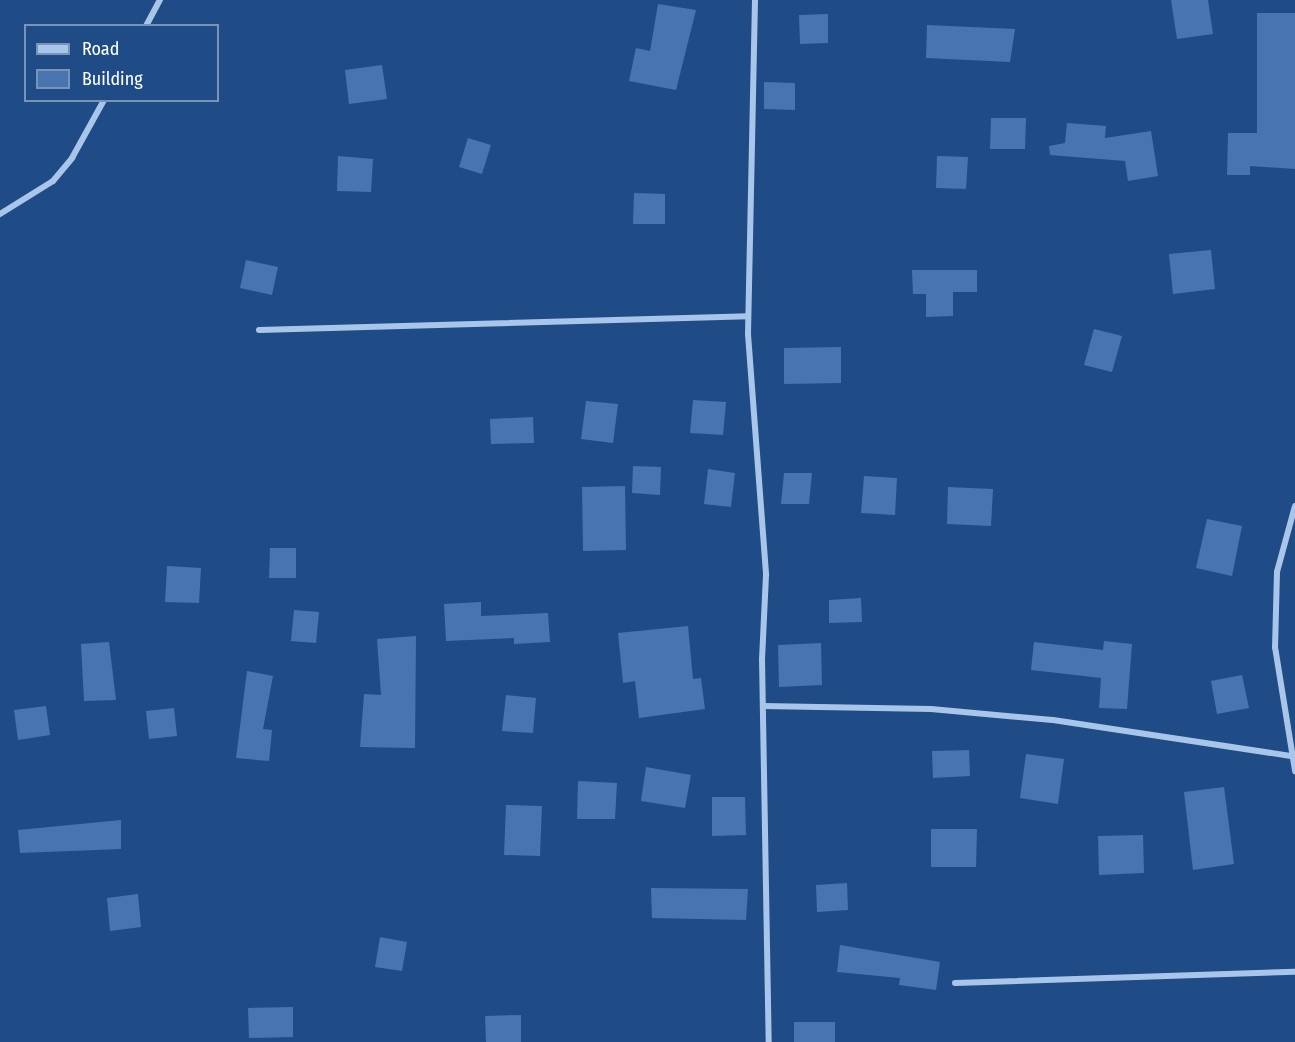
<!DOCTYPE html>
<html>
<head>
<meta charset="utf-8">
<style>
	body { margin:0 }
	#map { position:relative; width:1295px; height:1042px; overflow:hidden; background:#1f4c87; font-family:"Fira Sans Condensed",sans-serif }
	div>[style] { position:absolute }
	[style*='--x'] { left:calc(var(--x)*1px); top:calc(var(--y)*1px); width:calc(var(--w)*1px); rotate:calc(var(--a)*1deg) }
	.building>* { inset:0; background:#4875b0 }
	.street>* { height:6px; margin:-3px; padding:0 3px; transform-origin:3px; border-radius:3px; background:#a9c6ea }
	span { translate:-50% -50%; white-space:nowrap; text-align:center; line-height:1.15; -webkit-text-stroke:4.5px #1f4c87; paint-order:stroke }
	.legend { position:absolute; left:24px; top:24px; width:195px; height:78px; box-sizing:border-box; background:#1f4c87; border:2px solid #7994b7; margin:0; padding:8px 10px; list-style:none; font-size:18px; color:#fff }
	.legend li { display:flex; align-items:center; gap:12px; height:30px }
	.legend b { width:30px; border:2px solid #7994b7 }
</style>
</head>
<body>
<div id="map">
	<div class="building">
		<i style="clip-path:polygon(1171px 0,1208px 0,1213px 34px,1177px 39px)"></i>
		<i style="clip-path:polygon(658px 4px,696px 10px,676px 90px,629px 81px,636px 48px,650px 51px)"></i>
		<i style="clip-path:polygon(1257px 13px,1295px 13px,1295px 169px,1250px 166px,1250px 175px,1227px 175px,1228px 133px,1257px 133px)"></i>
		<i style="clip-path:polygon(828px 14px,828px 43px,800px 44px,799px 15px)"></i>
		<i style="clip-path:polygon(927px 25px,1015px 29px,1010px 62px,926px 58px)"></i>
		<i style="clip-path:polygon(382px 65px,387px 99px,349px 104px,345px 70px)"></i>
		<i style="clip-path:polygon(764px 82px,795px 83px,795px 110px,764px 109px)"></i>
		<i style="clip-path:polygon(991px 118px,1026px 118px,1025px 149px,990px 149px)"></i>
		<i style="clip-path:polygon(1067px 123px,1106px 126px,1105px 138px,1151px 131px,1158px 176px,1128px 181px,1125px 161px,1050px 155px,1049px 146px,1065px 143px)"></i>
		<i style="clip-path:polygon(468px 138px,491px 145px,482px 174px,459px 167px)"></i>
		<i style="clip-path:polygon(338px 156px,373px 159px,371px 192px,337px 191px)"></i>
		<i style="clip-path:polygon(937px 156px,968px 157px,966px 189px,936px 188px)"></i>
		<i style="clip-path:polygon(634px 193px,665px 194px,665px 224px,633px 224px)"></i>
		<i style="clip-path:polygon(1211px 250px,1215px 289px,1173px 294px,1169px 254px)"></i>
		<i style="clip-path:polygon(246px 260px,278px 267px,272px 295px,240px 288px)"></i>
		<i style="clip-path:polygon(912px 270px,977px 270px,977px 292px,953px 292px,953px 316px,926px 317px,926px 294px,913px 294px)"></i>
		<i style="clip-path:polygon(1094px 329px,1122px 336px,1112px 372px,1084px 365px)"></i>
		<i style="clip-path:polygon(841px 347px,841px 383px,784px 384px,784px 348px)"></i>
		<i style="clip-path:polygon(693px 400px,726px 402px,723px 435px,690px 433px)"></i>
		<i style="clip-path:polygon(586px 401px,618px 404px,613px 443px,581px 439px)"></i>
		<i style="clip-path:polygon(533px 417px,534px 443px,491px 444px,490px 419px)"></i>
		<i style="clip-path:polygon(633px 466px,661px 467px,660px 495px,632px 493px)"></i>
		<i style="clip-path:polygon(708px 469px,735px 473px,731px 507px,704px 504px)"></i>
		<i style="clip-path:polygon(784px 473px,812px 473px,809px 504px,781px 504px)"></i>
		<i style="clip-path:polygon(864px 476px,897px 478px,895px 515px,861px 513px)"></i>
		<i style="clip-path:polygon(625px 486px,626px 550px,583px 551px,582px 487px)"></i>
		<i style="clip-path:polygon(948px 487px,993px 489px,991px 526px,947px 524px)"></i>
		<i style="clip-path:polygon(1207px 519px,1242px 526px,1232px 576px,1196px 568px)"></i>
		<i style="clip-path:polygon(270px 548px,296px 548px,296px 578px,269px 578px)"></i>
		<i style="clip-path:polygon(167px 566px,201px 568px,199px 603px,165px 602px)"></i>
		<i style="clip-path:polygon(861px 598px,862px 622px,829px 623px,829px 600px)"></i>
		<i style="clip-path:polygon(481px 602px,481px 616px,548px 613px,550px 642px,514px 644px,514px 638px,446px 641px,444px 604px)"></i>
		<i style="clip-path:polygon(294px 610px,319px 612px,316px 643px,291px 641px)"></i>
		<i style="clip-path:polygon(688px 626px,693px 679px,701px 678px,705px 709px,639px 718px,635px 681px,623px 683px,618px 633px)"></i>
		<i style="clip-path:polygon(416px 636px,415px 748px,360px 747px,364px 694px,381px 695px,377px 639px)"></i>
		<i style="clip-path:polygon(1104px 641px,1132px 644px,1127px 709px,1099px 708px,1101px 678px,1031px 670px,1034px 642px,1103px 650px)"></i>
		<i style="clip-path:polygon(109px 642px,116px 700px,84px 701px,81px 644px)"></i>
		<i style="clip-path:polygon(821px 643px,822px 685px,779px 687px,778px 645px)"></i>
		<i style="clip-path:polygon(247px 671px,273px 676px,263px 729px,272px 730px,269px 761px,236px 758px)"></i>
		<i style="clip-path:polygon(1242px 675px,1249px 708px,1217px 714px,1211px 681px)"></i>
		<i style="clip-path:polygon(506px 695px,536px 698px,533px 733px,502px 731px)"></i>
		<i style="clip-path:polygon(46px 706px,50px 735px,18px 740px,14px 710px)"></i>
		<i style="clip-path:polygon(174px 708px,177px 736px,149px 739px,146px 711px)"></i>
		<i style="clip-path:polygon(969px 750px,970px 776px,933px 778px,932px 751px)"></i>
		<i style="clip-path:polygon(1026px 754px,1064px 759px,1058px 804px,1020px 798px)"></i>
		<i style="clip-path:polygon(646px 767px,691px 775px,685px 808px,641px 801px)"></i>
		<i style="clip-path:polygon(578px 781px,617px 783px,615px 819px,577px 819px)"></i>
		<i style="clip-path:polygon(1224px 787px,1234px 864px,1193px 870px,1184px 792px)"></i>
		<i style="clip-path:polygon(712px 797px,745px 797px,746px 835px,712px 836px)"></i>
		<i style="clip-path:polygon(506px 805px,542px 806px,540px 856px,504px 855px)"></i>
		<i style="clip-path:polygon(121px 820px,121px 849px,20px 853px,18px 830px)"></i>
		<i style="clip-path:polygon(931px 829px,977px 829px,976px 867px,931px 867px)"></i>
		<i style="clip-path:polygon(1143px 835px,1144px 873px,1099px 875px,1098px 836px)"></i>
		<i style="clip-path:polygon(847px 883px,848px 910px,817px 912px,816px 885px)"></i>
		<i style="clip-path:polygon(651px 888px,748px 889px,746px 920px,652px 918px)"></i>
		<i style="clip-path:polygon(138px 894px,141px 927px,110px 931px,107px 898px)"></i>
		<i style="clip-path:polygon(380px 937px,407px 942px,402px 971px,375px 967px)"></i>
		<i style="clip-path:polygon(840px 945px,940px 962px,936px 990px,899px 985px,900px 978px,837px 972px)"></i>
		<i style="clip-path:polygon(293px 1007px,293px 1037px,249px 1038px,248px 1008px)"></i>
		<i style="clip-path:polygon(521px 1015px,521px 1042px,486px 1042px,485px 1016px)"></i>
		<i style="clip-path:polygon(794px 1022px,835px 1022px,835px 1042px,794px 1042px)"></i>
	</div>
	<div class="street">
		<i style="--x:755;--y:0;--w:334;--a:91.2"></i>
		<i style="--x:748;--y:334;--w:242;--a:85.7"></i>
		<i style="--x:766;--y:575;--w:84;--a:92.7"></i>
		<i style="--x:762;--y:659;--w:383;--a:89"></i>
		<i style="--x:146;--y:26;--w:30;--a:-62"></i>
		<i style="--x:0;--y:214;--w:62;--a:-31.9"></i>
		<i style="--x:53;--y:181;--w:30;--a:-50"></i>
		<i style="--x:72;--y:158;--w:66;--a:-61.1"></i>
		<i style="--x:259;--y:330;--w:489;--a:-1.6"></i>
		<i style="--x:1295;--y:506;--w:68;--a:105.3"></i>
		<i style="--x:1277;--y:572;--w:75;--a:91.5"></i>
		<i style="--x:1275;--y:647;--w:126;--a:80.8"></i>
		<i style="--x:763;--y:706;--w:168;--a:1"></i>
		<i style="--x:931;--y:709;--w:122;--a:5.2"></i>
		<i style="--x:1053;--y:720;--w:242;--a:8.6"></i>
		<i style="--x:955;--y:983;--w:340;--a:-1.9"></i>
	</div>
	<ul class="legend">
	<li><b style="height:8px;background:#a9c6ea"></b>Road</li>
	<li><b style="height:16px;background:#4875b0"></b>Building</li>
	</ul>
</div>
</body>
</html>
